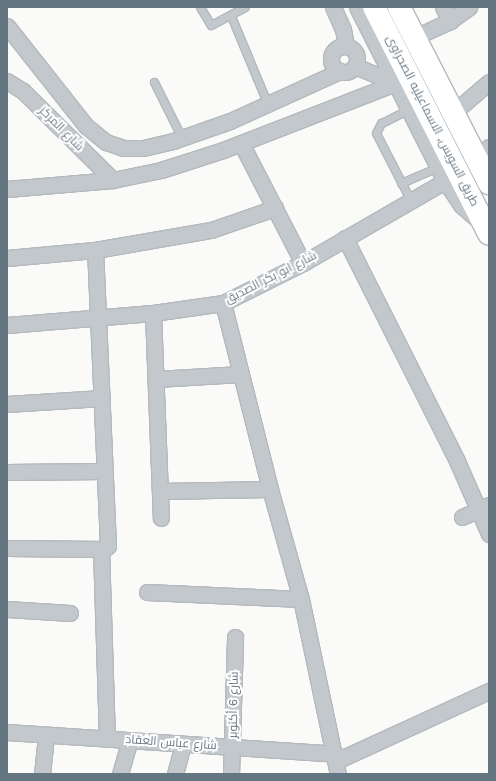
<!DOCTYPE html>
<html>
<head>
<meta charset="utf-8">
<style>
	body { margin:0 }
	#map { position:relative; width:496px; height:781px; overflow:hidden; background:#fafaf8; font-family:"Work Sans",Cairo,sans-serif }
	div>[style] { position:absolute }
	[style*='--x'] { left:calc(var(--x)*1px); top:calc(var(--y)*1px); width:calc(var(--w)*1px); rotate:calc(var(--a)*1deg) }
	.roads { filter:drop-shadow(1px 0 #b4b9bd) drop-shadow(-1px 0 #b4b9bd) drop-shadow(0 1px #b4b9bd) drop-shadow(0 -1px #b4b9bd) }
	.service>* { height:7px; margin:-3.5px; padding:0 3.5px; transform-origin:3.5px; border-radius:3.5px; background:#c3c8cc }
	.minor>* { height:15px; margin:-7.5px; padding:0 7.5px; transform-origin:7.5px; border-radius:7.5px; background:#c3c8cc }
	.minor>.ring { margin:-7.5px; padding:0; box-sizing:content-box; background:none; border:15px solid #c3c8cc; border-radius:50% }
	.trunk>* { height:22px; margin:-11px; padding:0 11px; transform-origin:11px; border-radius:11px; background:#fff }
	span { translate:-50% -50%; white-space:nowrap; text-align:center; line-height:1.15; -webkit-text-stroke:4px #fff; paint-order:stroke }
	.street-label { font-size:12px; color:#657683 }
	.frame { position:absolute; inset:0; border:8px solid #657683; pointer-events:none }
</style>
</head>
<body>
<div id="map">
	<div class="roads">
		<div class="service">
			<i style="--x:200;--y:7;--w:21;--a:59"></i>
			<i style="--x:211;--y:25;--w:38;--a:-28"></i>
			<i style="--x:231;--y:16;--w:96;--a:67.4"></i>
			<i style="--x:154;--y:82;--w:63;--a:63.4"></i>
			<i style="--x:409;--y:109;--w:31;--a:153"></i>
			<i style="--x:381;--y:123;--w:11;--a:117"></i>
			<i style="--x:376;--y:133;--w:76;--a:62.8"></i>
			<i style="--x:401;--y:183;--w:40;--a:-23.4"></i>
		</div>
		<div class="minor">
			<i style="--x:333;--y:7;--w:24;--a:66"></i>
			<i style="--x:343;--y:29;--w:17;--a:80"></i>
			<i style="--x:357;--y:7;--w:195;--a:63.2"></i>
			<i style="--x:445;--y:181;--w:29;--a:56"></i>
			<i style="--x:461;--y:205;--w:23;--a:41"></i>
			<i style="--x:443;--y:7;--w:16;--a:63"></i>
			<i style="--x:7;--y:26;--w:127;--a:51.7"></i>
			<i style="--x:86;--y:126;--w:26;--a:39"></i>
			<i style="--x:106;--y:142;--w:18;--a:19"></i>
			<i style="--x:123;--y:148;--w:20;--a:0"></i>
			<i style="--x:143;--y:148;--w:31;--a:-13"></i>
			<i style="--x:173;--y:141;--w:60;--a:-19.3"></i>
			<i style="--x:230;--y:121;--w:121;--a:-24.4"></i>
			<i style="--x:413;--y:38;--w:41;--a:-24.7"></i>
			<i style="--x:450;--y:21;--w:24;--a:-36"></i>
			<i class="ring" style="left:331px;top:46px;width:11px;height:11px"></i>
			<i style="--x:355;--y:66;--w:26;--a:23"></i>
			<i style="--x:379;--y:76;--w:14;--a:45"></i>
			<i style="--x:7;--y:81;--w:19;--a:32"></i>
			<i style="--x:23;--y:91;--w:127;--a:44.7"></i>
			<i style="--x:454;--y:112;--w:46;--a:-40.6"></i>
			<i style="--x:241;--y:143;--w:135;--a:62.7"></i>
			<i style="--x:477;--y:158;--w:16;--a:-43"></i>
			<i style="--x:7;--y:189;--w:106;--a:-4.9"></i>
			<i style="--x:113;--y:180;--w:49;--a:-11.8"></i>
			<i style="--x:161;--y:170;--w:65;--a:-17.9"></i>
			<i style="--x:223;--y:150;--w:186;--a:-21.2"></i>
			<i style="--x:345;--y:238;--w:250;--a:63.3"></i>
			<i style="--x:457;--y:461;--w:80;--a:66.3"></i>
			<i style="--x:7;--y:258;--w:88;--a:-5.2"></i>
			<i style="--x:95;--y:250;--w:118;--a:-9.8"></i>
			<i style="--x:211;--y:230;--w:68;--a:-19"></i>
			<i style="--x:223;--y:303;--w:192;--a:75.8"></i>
			<i style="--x:270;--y:489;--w:114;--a:74.3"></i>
			<i style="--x:301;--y:599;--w:179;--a:78.1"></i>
			<i style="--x:153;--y:313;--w:205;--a:87.8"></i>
			<i style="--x:7;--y:325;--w:146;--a:-4.7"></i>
			<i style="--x:153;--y:313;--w:71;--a:-8.1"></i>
			<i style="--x:223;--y:303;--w:89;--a:-26.6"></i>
			<i style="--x:303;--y:263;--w:164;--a:-30"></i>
			<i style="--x:156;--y:379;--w:85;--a:-3.4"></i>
			<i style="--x:7;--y:404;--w:95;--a:-3.6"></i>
			<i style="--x:7;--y:472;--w:98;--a:-0.6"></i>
			<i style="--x:160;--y:491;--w:110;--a:-1"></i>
			<i style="--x:462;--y:517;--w:30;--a:-24"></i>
			<i style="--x:7;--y:548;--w:97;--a:0.6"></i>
			<i style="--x:104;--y:549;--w:5;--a:-37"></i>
			<i style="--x:108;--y:546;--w:296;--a:-92.5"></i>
			<i style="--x:101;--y:549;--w:190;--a:88.2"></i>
			<i style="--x:147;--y:592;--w:154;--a:2.6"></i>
			<i style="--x:7;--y:609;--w:63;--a:3.6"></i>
			<i style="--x:7;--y:732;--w:329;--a:3.8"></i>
			<i style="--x:336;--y:761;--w:168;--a:-24.6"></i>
			<i style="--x:42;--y:774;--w:39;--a:-84"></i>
			<i style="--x:120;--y:774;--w:35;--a:-74"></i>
			<i style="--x:175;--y:774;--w:31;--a:-75"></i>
			<i style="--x:231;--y:774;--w:137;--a:-88.3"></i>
		</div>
		<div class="trunk">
			<i style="--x:374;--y:7;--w:254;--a:63.1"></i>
			<i style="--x:399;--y:7;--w:198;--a:62.9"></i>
		</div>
	</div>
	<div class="street-label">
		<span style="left:432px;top:121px;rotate:63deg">طريق السويس, الاسماعيليه الصحراوى</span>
		<span style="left:61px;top:129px;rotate:45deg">شارع المركز</span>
		<span style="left:271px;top:278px;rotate:-27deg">شارع ابو بكر الصديق</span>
		<span style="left:234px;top:705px;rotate:-89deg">شارع 6 أكتوبر</span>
		<span style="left:171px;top:743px;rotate:4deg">شارع عباس العقاد</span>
	</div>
	<div class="frame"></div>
</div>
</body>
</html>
